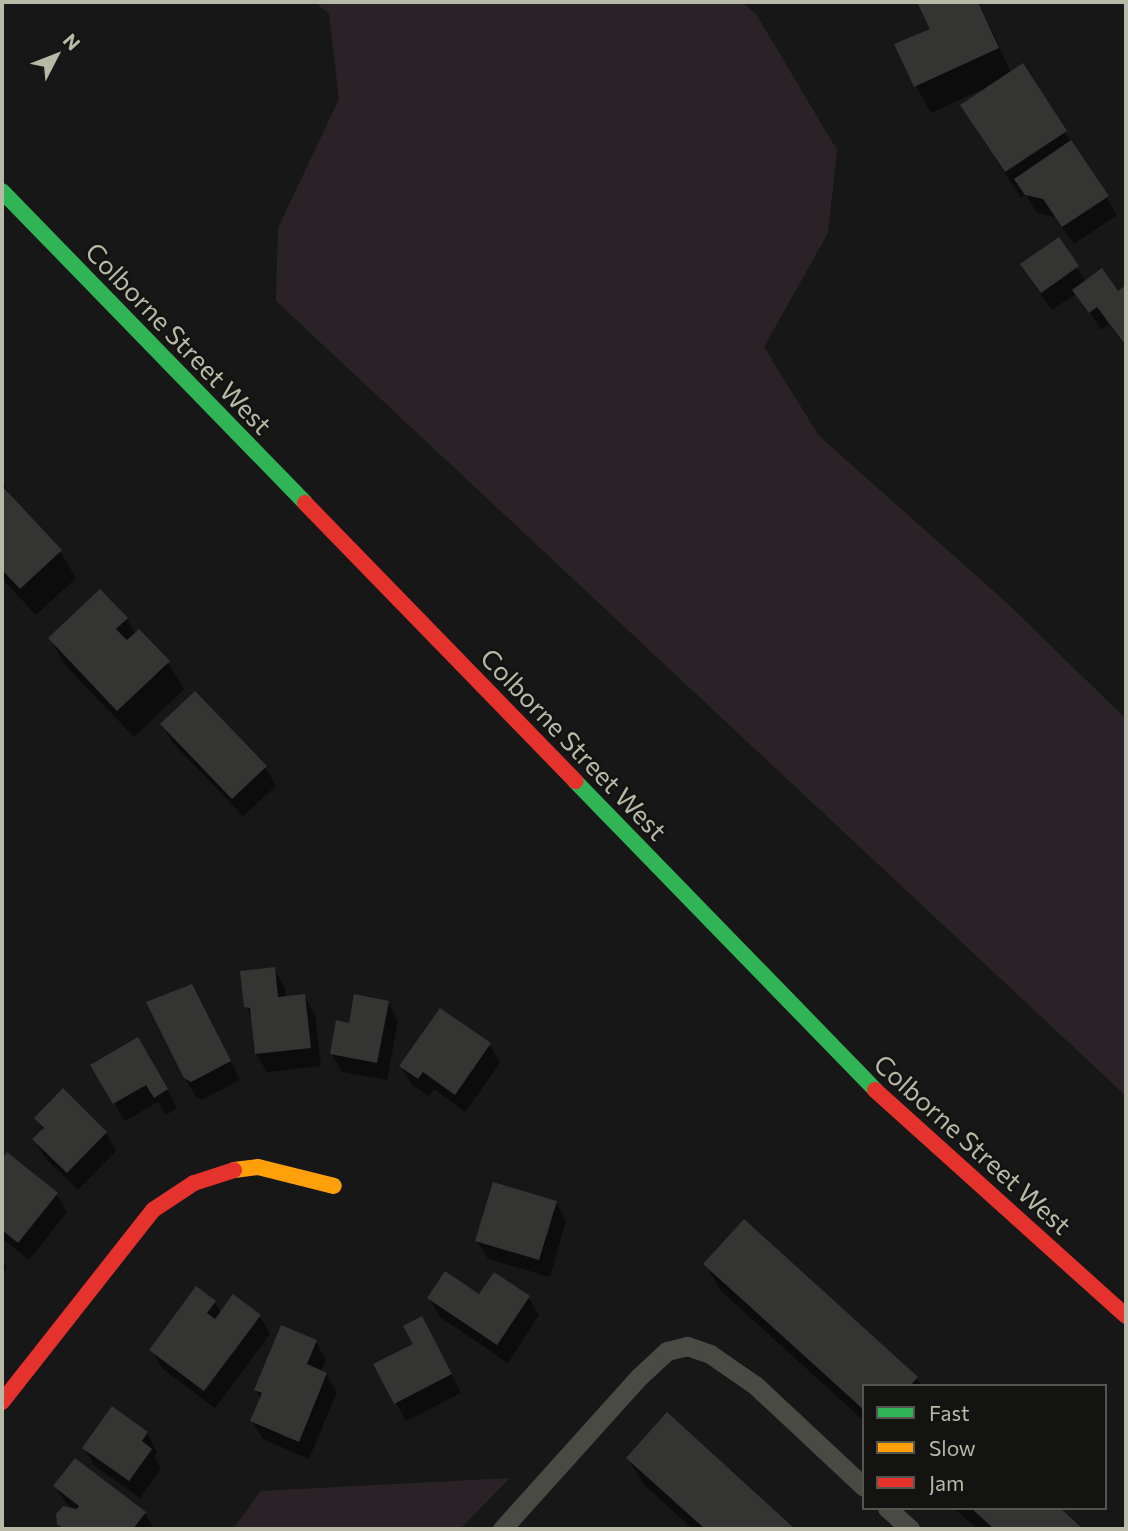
<!DOCTYPE html>
<html>
<head>
<meta charset="utf-8">
<style>
	body { margin:0 }
	#map { position:relative; width:1128px; height:1531px; overflow:hidden; background:#171717; font-family:Commissioner,sans-serif }
	div>[style] { position:absolute }
	[style*='--x'] { left:calc(var(--x)*1px); top:calc(var(--y)*1px); width:calc(var(--w)*1px); rotate:calc(var(--a)*1deg) }
	.green>* { inset:0; background:#2b2227 }
	.shadow>* { inset:0; background:#0007 }
	.building>* { inset:0; background:#343432 }
	.lane>* { height:19px; margin:-9.5px; padding:0 9.5px; transform-origin:9.5px; border-radius:9.5px; background:#4a4a45 }
	.fast>* { height:16px; margin:-8px; padding:0 8px; transform-origin:8px; border-radius:8px; background:#30b455 }
	.slow>* { height:16px; margin:-8px; padding:0 8px; transform-origin:8px; border-radius:8px; background:#ff9f0a }
	.jam>* { height:16px; margin:-8px; padding:0 8px; transform-origin:8px; border-radius:8px; background:#e5322d }
	span { translate:-50% -50%; white-space:nowrap; text-align:center; line-height:1.15; -webkit-text-stroke:5px #131311; paint-order:stroke }
	.street-label { font-size:26px; color:#b8b9a7 }
	.frame { position:absolute; inset:0; border:4px solid #b8b9a7; pointer-events:none }
	.legend { position:absolute; left:862px; top:1384px; width:245px; height:126px; box-sizing:border-box; background:#131311; border:2px solid #55554d; margin:0; padding:9px 12px; list-style:none; font-size:21px; color:#b8b9a7 }
	.legend li { display:flex; align-items:center; gap:14px; height:35px }
	.legend b { width:35px; border:2px solid #55554d }
	.north { position:absolute; left:21px; top:21px; width:70px; height:70px; -webkit-text-stroke:5px #131311; paint-order:stroke; rotate:48deg; font-size:19px; font-weight:700; line-height:28px; text-align:center; color:#b8b9a7 }
	.north::after { content:''; display:block; margin:auto; width:24px; height:32px; background:#b8b9a7; clip-path:polygon(50% 0,100% 100%,50% 72%,0 100%) }
</style>
</head>
<body>
<div id="map">
	<div class="green">
		<i style="clip-path:polygon(315px 2px,742px 2px,756px 14px,837px 150px,828px 233px,764px 347px,819px 436px,1007px 603px,1126px 719px,1126px 1096px,276px 301px,278px 228px,339px 99px,329px 14px)"></i>
		<i style="clip-path:polygon(510px 1478px,460px 1529px,233px 1529px,261px 1491px)"></i>
	</div>
	<div class="shadow">
		<i style="clip-path:polygon(919px 2px,979px 2px,1011px 73px,1022px 65px,1117px 215px,1074px 244px,1055px 217px,1037px 213px,1026px 195px,1021px 198px,978px 132px,962px 105px,983px 89px,931px 113px,916px 86px,932px 30px)"></i>
		<i style="clip-path:polygon(1058px 240px,1086px 282px,1117px 293px,1126px 287px,1126px 347px,1109px 324px,1101px 330px,1077px 293px,1052px 310px,1033px 283px,1023px 265px)"></i>
		<i style="clip-path:polygon(2px 478px,10px 497px,60px 551px,76px 578px,36px 615px,2px 579px)"></i>
		<i style="clip-path:polygon(127px 619px,136px 635px,168px 663px,184px 689px,134px 737px,65px 665px,50px 638px)"></i>
		<i style="clip-path:polygon(162px 725px,265px 767px,276px 786px,243px 816px,173px 743px)"></i>
		<i style="clip-path:polygon(274px 969px,285px 987px,286px 998px,304px 996px,315px 1014px,321px 1066px,267px 1072px,256px 1054px,253px 1019px,246px 1006px)"></i>
		<i style="clip-path:polygon(388px 1002px,398px 1021px,387px 1080px,342px 1072px,331px 1053px,350px 1025px)"></i>
		<i style="clip-path:polygon(202px 1004px,240px 1080px,203px 1099px,196px 1097px,185px 1078px)"></i>
		<i style="clip-path:polygon(138px 1039px,177px 1108px,166px 1115px,158px 1102px,125px 1121px,93px 1066px)"></i>
		<i style="clip-path:polygon(489px 1044px,500px 1063px,465px 1112px,434px 1089px,429px 1096px,412px 1085px,401px 1066px)"></i>
		<i style="clip-path:polygon(36px 1118px,106px 1133px,116px 1151px,78px 1190px,45px 1158px,34px 1139px,43px 1130px)"></i>
		<i style="clip-path:polygon(7px 1155px,56px 1194px,67px 1212px,29px 1260px,2px 1238px,2px 1162px)"></i>
		<i style="clip-path:polygon(556px 1202px,566px 1221px,550px 1277px,488px 1259px,477px 1241px)"></i>
		<i style="clip-path:polygon(2px 1258px,7px 1267px,2px 1274px)"></i>
		<i style="clip-path:polygon(705px 1264px,917px 1379px,921px 1386px,864px 1386px,864px 1421px,721px 1291px)"></i>
		<i style="clip-path:polygon(528px 1297px,539px 1315px,508px 1363px,440px 1317px,429px 1298px)"></i>
		<i style="clip-path:polygon(214px 1302px,221px 1313px,259px 1316px,270px 1334px,215px 1408px,162px 1368px,151px 1350px)"></i>
		<i style="clip-path:polygon(432px 1336px,461px 1393px,406px 1421px,376px 1364px)"></i>
		<i style="clip-path:polygon(316px 1342px,326px 1360px,321px 1372px,326px 1374px,337px 1392px,309px 1459px,263px 1439px,252px 1421px,261px 1399px,256px 1390px)"></i>
		<i style="clip-path:polygon(667px 1415px,793px 1529px,693px 1529px,644px 1485px,628px 1458px)"></i>
		<i style="clip-path:polygon(147px 1433px,157px 1452px,154px 1456px,161px 1468px,140px 1498px,95px 1466px,84px 1448px)"></i>
		<i style="clip-path:polygon(55px 1487px,145px 1513px,154px 1529px,62px 1529px,58px 1523px,72px 1510px)"></i>
		<i style="clip-path:polygon(954px 1508px,1057px 1508px,1080px 1529px,978px 1529px)"></i>
	</div>
	<div class="building">
		<i style="clip-path:polygon(917px 2px,978px 2px,999px 48px,914px 87px,894px 44px,930px 29px)"></i>
		<i style="clip-path:polygon(1023px 63px,1067px 131px,1005px 172px,960px 105px)"></i>
		<i style="clip-path:polygon(1071px 140px,1109px 196px,1062px 227px,1043px 199px,1025px 195px,1014px 179px)"></i>
		<i style="clip-path:polygon(1059px 237px,1079px 266px,1041px 293px,1020px 264px)"></i>
		<i style="clip-path:polygon(1102px 268px,1118px 291px,1126px 285px,1126px 346px,1097px 307px,1089px 313px,1072px 290px)"></i>
		<i style="clip-path:polygon(2px 486px,62px 550px,20px 589px,2px 570px)"></i>
		<i style="clip-path:polygon(100px 589px,128px 618px,116px 629px,127px 640px,139px 629px,170px 661px,117px 711px,48px 638px)"></i>
		<i style="clip-path:polygon(195px 691px,267px 766px,232px 799px,160px 724px)"></i>
		<i style="clip-path:polygon(275px 967px,278px 997px,305px 994px,311px 1048px,255px 1054px,250px 1008px,244px 1007px,240px 971px)"></i>
		<i style="clip-path:polygon(192px 984px,231px 1061px,191px 1082px,184px 1078px,146px 1002px)"></i>
		<i style="clip-path:polygon(354px 994px,389px 1001px,377px 1063px,330px 1054px,336px 1020px,349px 1023px)"></i>
		<i style="clip-path:polygon(440px 1008px,491px 1043px,455px 1095px,423px 1072px,418px 1079px,399px 1066px)"></i>
		<i style="clip-path:polygon(138px 1037px,168px 1089px,154px 1098px,146px 1085px,113px 1104px,90px 1065px)"></i>
		<i style="clip-path:polygon(63px 1088px,107px 1132px,67px 1173px,32px 1139px,44px 1128px,34px 1118px)"></i>
		<i style="clip-path:polygon(7px 1152px,58px 1193px,18px 1243px,2px 1230px,2px 1159px)"></i>
		<i style="clip-path:polygon(493px 1182px,557px 1201px,539px 1260px,475px 1241px)"></i>
		<i style="clip-path:polygon(744px 1219px,918px 1377px,910px 1386px,864px 1386px,864px 1410px,703px 1264px)"></i>
		<i style="clip-path:polygon(445px 1271px,479px 1294px,494px 1272px,530px 1296px,497px 1345px,427px 1298px)"></i>
		<i style="clip-path:polygon(196px 1286px,216px 1301px,207px 1313px,215px 1319px,233px 1294px,261px 1315px,204px 1391px,149px 1350px)"></i>
		<i style="clip-path:polygon(422px 1316px,452px 1374px,394px 1404px,373px 1364px,413px 1344px,403px 1326px)"></i>
		<i style="clip-path:polygon(281px 1325px,317px 1340px,307px 1364px,327px 1373px,299px 1442px,250px 1421px,262px 1393px,254px 1390px)"></i>
		<i style="clip-path:polygon(112px 1406px,148px 1432px,142px 1441px,152px 1449px,129px 1481px,82px 1448px)"></i>
		<i style="clip-path:polygon(667px 1412px,795px 1529px,705px 1529px,626px 1458px)"></i>
		<i style="clip-path:polygon(75px 1458px,146px 1512px,133px 1529px,64px 1529px,57px 1524px,56px 1514px,63px 1506px,77px 1509px,79px 1506px,53px 1486px)"></i>
		<i style="clip-path:polygon(971px 1508px,1060px 1508px,1083px 1529px,994px 1529px)"></i>
	</div>
	<div class="lane">
		<i style="--x:887;--y:1508;--w:31;--a:42"></i>
		<i style="--x:502;--y:1529;--w:206;--a:-48"></i>
		<i style="--x:640;--y:1376;--w:37;--a:-43"></i>
		<i style="--x:667;--y:1351;--w:21;--a:-14"></i>
		<i style="--x:687;--y:1346;--w:24;--a:19"></i>
		<i style="--x:710;--y:1354;--w:55;--a:34.6"></i>
		<i style="--x:755;--y:1385;--w:149;--a:43.1"></i>
	</div>
	<div class="fast">
		<i style="--x:2;--y:191;--w:435;--a:45.8"></i>
		<i style="--x:575;--y:781;--w:431;--a:45.8"></i>
	</div>
	<div class="slow">
		<i style="--x:234;--y:1170;--w:24;--a:-7"></i>
		<i style="--x:258;--y:1167;--w:78;--a:14"></i>
	</div>
	<div class="jam">
		<i style="--x:305;--y:503;--w:388;--a:45.8"></i>
		<i style="--x:875;--y:1090;--w:338;--a:42"></i>
		<i style="--x:2;--y:1402;--w:244;--a:-51.8"></i>
		<i style="--x:153;--y:1210;--w:49;--a:-33.4"></i>
		<i style="--x:194;--y:1183;--w:42;--a:-18"></i>
	</div>
	<div class="street-label">
		<span style="left:179px;top:338px;rotate:46deg">Colborne Street West</span>
		<span style="left:574px;top:744px;rotate:46deg">Colborne Street West</span>
		<span style="left:973px;top:1144px;rotate:42deg">Colborne Street West</span>
	</div>
	<div class="frame"></div>
	<ul class="legend">
	<li><b style="height:9px;background:#30b455"></b>Fast</li>
	<li><b style="height:9px;background:#ff9f0a"></b>Slow</li>
	<li><b style="height:9px;background:#e5322d"></b>Jam</li>
	</ul>
	<div class="north">N</div>
</div>
</body>
</html>
